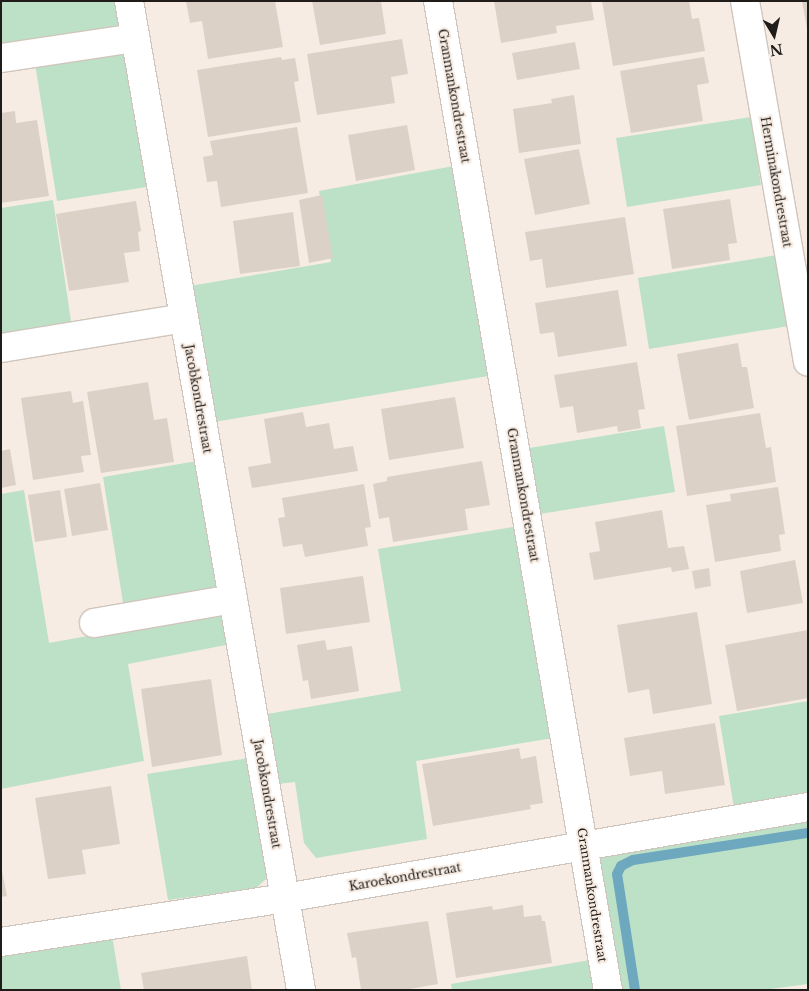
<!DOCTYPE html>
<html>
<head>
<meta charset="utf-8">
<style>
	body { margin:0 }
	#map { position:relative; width:809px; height:991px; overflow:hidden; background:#f7ece3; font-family:"Libre Baskerville",serif }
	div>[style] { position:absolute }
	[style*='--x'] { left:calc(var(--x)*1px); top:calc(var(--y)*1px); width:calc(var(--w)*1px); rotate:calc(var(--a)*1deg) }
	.green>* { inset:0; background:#bce1c7 }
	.stream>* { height:10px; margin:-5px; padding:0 5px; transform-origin:5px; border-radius:5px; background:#6ea8bf }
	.building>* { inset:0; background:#dbd1c7 }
	.roads { filter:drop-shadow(1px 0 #d0c5bc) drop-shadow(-1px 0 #d0c5bc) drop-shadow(0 1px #d0c5bc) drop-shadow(0 -1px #d0c5bc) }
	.minor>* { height:28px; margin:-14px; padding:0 14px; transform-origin:14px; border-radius:14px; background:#fff }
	span { translate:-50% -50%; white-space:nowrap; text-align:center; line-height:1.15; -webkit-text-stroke:4px #f7ece3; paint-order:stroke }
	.street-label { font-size:12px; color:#201c19 }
	.frame { position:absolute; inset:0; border:2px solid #201c19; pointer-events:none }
	.north { position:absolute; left:749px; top:10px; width:50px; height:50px; -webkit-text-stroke:4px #f7ece3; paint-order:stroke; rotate:171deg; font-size:14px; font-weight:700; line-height:20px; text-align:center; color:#201c19 }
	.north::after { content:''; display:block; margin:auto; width:18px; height:22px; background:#201c19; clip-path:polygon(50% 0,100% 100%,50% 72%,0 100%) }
</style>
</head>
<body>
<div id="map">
	<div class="green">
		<i style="clip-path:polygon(1px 1px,121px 1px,121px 16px,118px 28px,1px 52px)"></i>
		<i style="clip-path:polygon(117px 52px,127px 54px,153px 186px,57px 201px,35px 64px)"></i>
		<i style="clip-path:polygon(751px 117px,761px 185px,627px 207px,616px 138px)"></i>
		<i style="clip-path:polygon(459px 165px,494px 375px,214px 422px,190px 286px,331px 262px,319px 191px)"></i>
		<i style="clip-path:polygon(53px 200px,72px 328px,1px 339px,1px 208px)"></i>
		<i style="clip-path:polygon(777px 255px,789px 326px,649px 349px,638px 278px)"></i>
		<i style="clip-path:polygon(664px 426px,675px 492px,534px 515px,523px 449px)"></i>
		<i style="clip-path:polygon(197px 461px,218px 593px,124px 609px,103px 477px)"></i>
		<i style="clip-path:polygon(24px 490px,49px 643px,226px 611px,231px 644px,128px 664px,144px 761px,1px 789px,1px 494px)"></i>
		<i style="clip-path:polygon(519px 526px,553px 738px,416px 761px,427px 839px,316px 858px,304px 843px,295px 782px,278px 784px,267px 714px,401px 691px,378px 549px)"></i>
		<i style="clip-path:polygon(808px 701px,808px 796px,734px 808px,719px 716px)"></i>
		<i style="clip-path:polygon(249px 758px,268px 872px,266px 879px,256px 888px,168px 900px,147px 774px)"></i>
		<i style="clip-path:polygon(808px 818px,808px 984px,763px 990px,618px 990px,599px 858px,611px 850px)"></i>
		<i style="clip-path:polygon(112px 935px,121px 990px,1px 990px,1px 952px)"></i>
		<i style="clip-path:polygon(590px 960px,595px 990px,452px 990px,451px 984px)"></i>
	</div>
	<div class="stream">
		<i style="--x:635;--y:990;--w:117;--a:-98.8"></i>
		<i style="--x:617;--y:874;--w:9;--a:-63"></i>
		<i style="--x:621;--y:866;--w:13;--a:-27"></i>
		<i style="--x:633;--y:860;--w:177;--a:-8.8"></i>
	</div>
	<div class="building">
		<i style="clip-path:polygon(186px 1px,275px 1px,283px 47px,208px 59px,202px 21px,190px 23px)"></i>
		<i style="clip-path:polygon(312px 1px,381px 1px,386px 34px,320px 45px)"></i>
		<i style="clip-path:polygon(494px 1px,591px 1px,594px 20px,556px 26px,557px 33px,501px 43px)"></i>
		<i style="clip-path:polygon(602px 1px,689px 1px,692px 19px,699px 18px,705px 51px,613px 66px)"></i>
		<i style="clip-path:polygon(802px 1px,808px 1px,808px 29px,807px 29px)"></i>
		<i style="clip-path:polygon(402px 39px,408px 74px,391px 77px,395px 103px,317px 115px,307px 54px)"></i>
		<i style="clip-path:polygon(575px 42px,580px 69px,517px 80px,512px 53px)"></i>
		<i style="clip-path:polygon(281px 57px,282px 60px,295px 58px,299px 81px,294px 82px,301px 122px,208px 137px,197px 70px)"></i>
		<i style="clip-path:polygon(704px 57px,709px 83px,697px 85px,703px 121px,631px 133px,620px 71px)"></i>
		<i style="clip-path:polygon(574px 95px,581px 144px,519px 153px,513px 109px,552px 103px,551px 99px)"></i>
		<i style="clip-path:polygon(15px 111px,16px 123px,37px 120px,49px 196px,1px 203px,1px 113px)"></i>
		<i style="clip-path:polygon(407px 125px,415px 170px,356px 181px,348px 135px)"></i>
		<i style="clip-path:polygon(297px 127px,308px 193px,221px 207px,217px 181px,207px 182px,203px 157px,213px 155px,210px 141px)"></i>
		<i style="clip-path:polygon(579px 149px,590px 204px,535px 215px,524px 159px)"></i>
		<i style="clip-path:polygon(322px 195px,333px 258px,309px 263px,299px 200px)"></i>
		<i style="clip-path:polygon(730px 199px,737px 243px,728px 244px,730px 260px,672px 269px,663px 209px)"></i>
		<i style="clip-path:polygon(136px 201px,141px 231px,138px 232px,140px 251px,124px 253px,129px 282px,69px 291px,56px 214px)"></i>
		<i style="clip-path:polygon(293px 212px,300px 266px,240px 274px,233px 221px)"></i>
		<i style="clip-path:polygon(625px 217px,634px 274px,546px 288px,542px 259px,530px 261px,525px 232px)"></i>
		<i style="clip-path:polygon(618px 290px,627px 346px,558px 357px,554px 332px,540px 334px,535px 303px)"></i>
		<i style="clip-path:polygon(738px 343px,742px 367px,747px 367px,754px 408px,689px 420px,677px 354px)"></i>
		<i style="clip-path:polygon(637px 362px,645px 409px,638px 410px,641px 428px,618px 432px,617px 426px,577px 433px,573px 406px,560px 408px,554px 375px)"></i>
		<i style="clip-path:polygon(148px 382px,154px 420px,167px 418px,174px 462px,101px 473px,87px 392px)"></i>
		<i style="clip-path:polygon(71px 391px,73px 403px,83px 401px,91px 455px,81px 456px,84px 472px,33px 480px,21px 398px)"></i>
		<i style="clip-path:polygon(455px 397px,464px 448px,389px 460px,381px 409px)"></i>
		<i style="clip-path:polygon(303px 412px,306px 427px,329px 423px,334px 449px,353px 446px,358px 471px,252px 488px,248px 467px,271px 463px,264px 419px)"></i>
		<i style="clip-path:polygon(760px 413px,766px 448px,771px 447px,776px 482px,687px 496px,676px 426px)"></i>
		<i style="clip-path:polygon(10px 449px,16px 485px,1px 488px,1px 451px)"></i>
		<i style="clip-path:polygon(482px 461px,490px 505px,465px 509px,468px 530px,393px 542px,389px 517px,379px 519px,373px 484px,387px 481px,387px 477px)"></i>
		<i style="clip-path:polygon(100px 483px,108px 530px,72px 536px,64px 489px)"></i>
		<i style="clip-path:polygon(364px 484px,371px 527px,365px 528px,368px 546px,305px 557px,302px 544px,283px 547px,278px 518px,285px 517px,282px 498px)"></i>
		<i style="clip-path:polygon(778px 487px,785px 534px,779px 535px,781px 551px,715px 562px,706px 505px,731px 501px,730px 494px)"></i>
		<i style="clip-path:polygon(60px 490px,67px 537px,35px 542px,28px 495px)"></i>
		<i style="clip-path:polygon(662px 510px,668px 548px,684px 546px,689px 569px,672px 572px,671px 567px,594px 580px,589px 553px,600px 551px,595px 522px)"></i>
		<i style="clip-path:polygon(795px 560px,803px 603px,747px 613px,740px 571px)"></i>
		<i style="clip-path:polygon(709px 568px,711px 586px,695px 589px,692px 571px)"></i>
		<i style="clip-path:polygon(363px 576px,370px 622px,286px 634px,280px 588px)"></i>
		<i style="clip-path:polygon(697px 612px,712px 704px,653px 714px,649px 689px,628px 693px,617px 625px)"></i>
		<i style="clip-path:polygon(808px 630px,808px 698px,737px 711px,725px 645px)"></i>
		<i style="clip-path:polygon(325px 640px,327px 650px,352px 646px,359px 691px,311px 699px,308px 680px,303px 681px,297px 645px)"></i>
		<i style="clip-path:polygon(211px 679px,222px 755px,152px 767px,141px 689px)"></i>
		<i style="clip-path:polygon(715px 723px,725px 785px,665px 794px,662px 771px,630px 776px,624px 738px)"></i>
		<i style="clip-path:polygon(519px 748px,521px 759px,536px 756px,543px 803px,530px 805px,531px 809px,433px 826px,422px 764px)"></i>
		<i style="clip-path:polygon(111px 786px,120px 844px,82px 850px,86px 874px,48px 879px,35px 798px)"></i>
		<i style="clip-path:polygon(1px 866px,7px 896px,1px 897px)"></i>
		<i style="clip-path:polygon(523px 905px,524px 917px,541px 915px,542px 921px,545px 921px,552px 963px,456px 978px,446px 913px,492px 906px,493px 910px)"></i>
		<i style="clip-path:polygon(428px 921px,438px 984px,404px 990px,361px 990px,356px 957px,352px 958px,347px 933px)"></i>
		<i style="clip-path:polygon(247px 956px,252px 990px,144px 990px,141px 973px)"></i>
	</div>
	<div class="roads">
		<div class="minor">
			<i style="--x:129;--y:1;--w:1004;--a:80.13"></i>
			<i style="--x:438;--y:1;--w:1004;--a:80.25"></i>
			<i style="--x:745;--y:1;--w:366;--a:80.1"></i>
			<i style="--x:1;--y:58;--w:135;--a:-8.5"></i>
			<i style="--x:1;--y:348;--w:185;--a:-9.3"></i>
			<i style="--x:94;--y:623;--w:141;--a:-9.8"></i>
			<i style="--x:1;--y:942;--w:287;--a:-8.8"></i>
			<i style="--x:285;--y:898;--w:531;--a:-9.87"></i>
		</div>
	</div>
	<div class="street-label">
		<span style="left:454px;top:96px;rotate:80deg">Granmankondrestraat</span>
		<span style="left:776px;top:182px;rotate:80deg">Herminakondrestraat</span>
		<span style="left:198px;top:399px;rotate:80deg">Jacobkondrestraat</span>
		<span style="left:523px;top:495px;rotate:80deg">Granmankondrestraat</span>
		<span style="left:267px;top:794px;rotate:80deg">Jacobkondrestraat</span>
		<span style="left:405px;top:877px;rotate:-10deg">Karoekondrestraat</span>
		<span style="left:592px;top:895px;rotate:81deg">Granmankondrestraat</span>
	</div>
	<div class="frame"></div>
	<div class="north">N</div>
</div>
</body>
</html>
